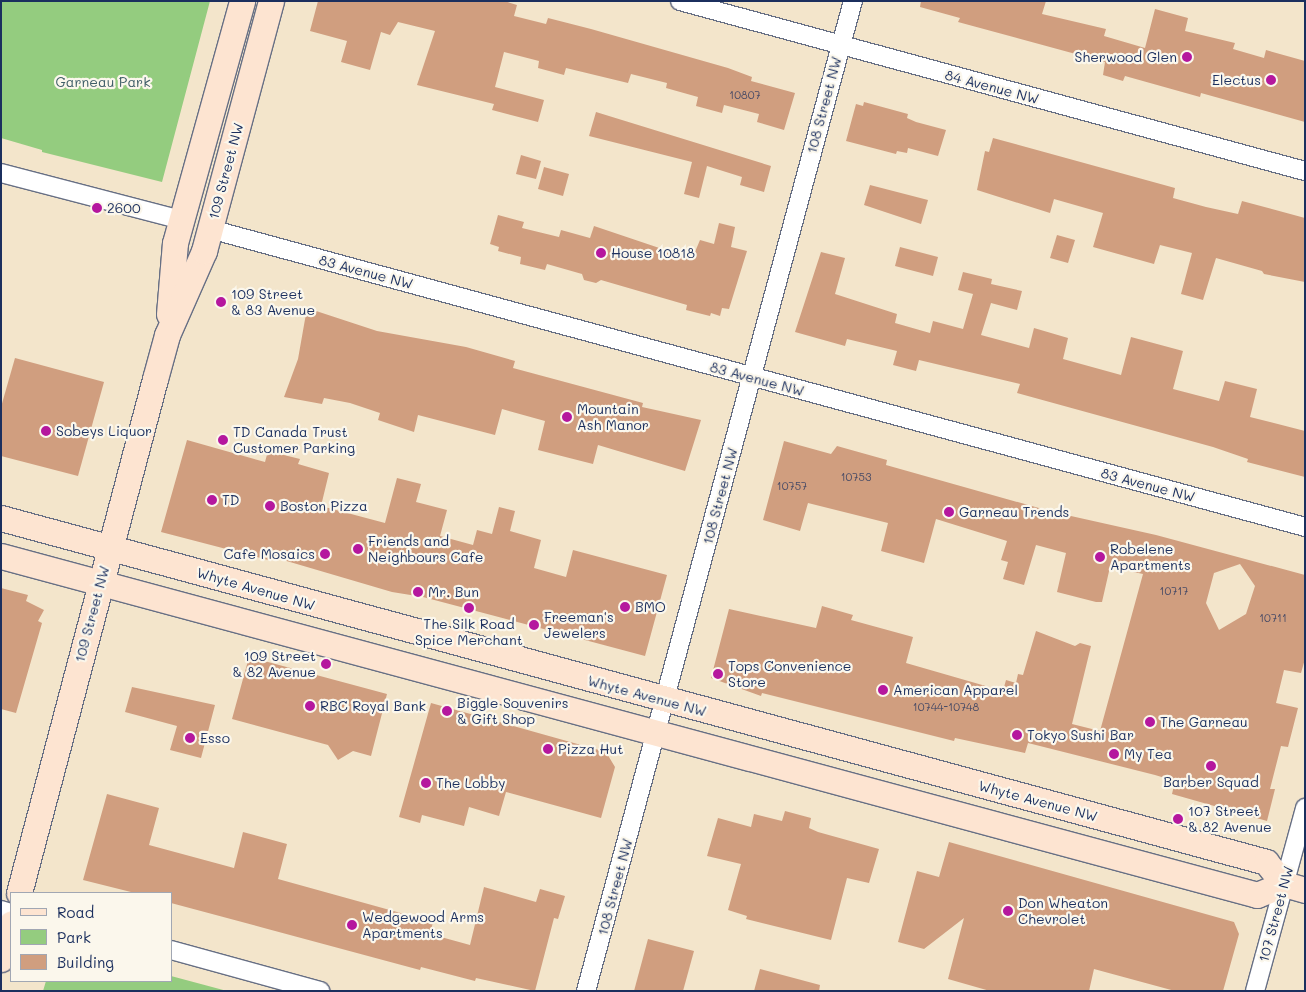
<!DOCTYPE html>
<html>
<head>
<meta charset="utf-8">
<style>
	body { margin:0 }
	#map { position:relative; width:1306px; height:992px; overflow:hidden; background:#f3e5cb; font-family:Mali,sans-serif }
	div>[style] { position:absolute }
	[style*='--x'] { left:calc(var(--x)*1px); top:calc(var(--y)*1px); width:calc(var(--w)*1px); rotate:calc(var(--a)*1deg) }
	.green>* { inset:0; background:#94cc7f }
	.building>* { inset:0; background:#d09e7f }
	.roads { filter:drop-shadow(1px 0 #676f84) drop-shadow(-1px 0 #676f84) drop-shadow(0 1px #676f84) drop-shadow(0 -1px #676f84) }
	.minor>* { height:18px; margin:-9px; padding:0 9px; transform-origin:9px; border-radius:9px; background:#fff }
	.secondary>* { height:25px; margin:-12.5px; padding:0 12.5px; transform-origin:12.5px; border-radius:12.5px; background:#fde4d1 }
	.dots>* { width:14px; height:14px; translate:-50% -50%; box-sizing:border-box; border:2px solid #fbf7ec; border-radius:50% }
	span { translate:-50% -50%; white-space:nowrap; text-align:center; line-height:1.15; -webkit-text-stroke:4.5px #fbf7ec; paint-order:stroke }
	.number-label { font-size:11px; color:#484b66 }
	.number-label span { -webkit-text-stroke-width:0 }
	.poi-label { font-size:14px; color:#1b2f5e }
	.right { translate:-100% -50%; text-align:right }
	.left { translate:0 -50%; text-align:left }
	.park-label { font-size:14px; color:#3f5e68 }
	.street-label { font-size:14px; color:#1b2f5e }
	.frame { position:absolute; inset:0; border:2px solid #1b2f5e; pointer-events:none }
	.legend { position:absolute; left:10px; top:892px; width:162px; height:90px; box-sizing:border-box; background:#fbf7ec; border:1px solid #a1a7b3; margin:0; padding:6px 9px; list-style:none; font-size:15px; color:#1b2f5e }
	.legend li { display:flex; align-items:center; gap:10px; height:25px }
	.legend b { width:25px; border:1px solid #a1a7b3 }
</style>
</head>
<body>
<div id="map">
	<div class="green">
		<i style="clip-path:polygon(1px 1px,210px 1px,162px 182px,42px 152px,42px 150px,1px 138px)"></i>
		<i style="clip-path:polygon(171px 976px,227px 991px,43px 991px,46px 981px,171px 981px)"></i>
	</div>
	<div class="building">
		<i style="clip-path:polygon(318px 1px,504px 1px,517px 5px,514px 16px,546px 24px,548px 18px,591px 29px,728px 68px,752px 77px,751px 81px,795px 93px,784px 130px,757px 122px,759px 114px,724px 105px,722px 113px,696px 106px,698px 97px,666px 88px,667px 83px,631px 74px,628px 83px,566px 68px,564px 75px,538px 68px,539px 61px,504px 52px,495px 87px,544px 100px,538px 122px,492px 110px,494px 104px,417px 85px,435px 31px,398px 22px,390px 35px,381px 32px,370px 70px,341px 62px,347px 41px,310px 31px)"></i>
		<i style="clip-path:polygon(921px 1px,1046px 1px,1042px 14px,1106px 29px,1104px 36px,1145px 48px,1155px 9px,1188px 18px,1185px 31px,1235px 43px,1233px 49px,1264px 58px,1266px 50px,1305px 61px,1305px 122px,1201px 93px,1200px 97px,1125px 76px,1123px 81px,1103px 75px,1105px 62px,958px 22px,960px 18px,920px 7px)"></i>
		<i style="clip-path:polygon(864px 102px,908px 114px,907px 118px,916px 122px,946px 130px,938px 156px,908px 148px,907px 153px,897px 151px,896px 154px,846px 141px,856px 104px,863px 106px)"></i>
		<i style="clip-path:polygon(596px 112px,771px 166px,764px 192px,740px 185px,742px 177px,707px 166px,699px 198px,684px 194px,692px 162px,589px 136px)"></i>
		<i style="clip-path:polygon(993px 138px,1175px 188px,1173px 198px,1206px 207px,1238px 214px,1242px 201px,1305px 218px,1305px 282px,1264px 274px,1262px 271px,1216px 258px,1203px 300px,1181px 294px,1192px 253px,1160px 245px,1154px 264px,1093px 247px,1103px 213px,1054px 199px,1050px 213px,977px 190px,985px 151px,989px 152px)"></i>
		<i style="clip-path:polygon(521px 155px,541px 161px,536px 179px,516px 174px)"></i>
		<i style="clip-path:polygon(544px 167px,569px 174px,563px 196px,538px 189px)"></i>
		<i style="clip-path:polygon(870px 185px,928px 200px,921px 224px,864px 205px)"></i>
		<i style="clip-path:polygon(498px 215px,524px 222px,522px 228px,559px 237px,561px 230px,590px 238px,594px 226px,692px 259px,700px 240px,714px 244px,719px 223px,735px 227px,731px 247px,747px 251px,729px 309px,722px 308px,720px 316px,711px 313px,710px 316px,686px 310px,687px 305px,601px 280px,596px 283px,584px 280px,582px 274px,547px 264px,545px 270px,520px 264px,521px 257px,498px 251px,499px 247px,490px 244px)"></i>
		<i style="clip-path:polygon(1057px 235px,1075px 240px,1068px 263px,1050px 258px)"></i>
		<i style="clip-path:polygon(900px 247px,938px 257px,933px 276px,895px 266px)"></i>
		<i style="clip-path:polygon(821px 252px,845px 258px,835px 294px,897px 314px,895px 323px,930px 333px,933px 321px,963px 329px,973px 294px,958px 290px,963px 272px,992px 279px,991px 284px,1022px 291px,1017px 310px,991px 303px,981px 335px,1029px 348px,1034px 328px,1068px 338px,1063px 359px,1121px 375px,1131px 337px,1183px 351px,1173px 389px,1219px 401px,1225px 381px,1257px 389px,1250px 417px,1305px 431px,1305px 477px,1247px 462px,1248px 459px,1213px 447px,1017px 393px,1020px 384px,919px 360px,916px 371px,893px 365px,897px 351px,847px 339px,845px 346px,795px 332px)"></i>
		<i style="clip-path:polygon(307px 308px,377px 331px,466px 347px,515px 361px,513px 368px,643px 403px,642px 407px,701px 420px,685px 471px,598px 445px,593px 464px,538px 450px,545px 421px,502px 409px,495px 435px,418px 415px,414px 432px,378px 420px,380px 413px,350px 403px,324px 398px,322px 404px,284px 397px,298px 359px)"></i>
		<i style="clip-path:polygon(15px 358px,104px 382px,78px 476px,1px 456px,1px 407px)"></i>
		<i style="clip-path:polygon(187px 440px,265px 462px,268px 451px,300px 459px,298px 464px,329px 473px,321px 506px,385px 523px,397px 478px,421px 484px,416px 502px,447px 510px,440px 536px,473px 545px,477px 530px,492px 534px,499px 507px,515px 511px,510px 531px,541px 540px,534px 568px,566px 577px,573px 550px,667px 575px,645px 656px,423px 597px,392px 592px,273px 557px,272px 561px,161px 532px)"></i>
		<i style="clip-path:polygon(evenodd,784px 441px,831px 454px,837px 446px,887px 460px,886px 465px,1053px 512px,1156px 535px,1305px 575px,1305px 659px,1301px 673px,1284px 670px,1276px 703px,1298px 708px,1288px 747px,1281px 746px,1270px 789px,1275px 789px,1267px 821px,1172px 794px,1175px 781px,1155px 775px,1028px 743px,1025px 753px,955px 738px,954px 741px,762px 693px,761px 696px,711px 678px,729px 609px,816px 628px,822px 606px,853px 615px,851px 620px,913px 637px,906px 663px,1003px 691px,1006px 680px,1016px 683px,1018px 674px,1023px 675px,1036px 631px,1075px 646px,1080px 643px,1091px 646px,1072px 724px,1100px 731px,1143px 574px,1110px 567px,1102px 602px,1096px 602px,1057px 592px,1066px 553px,1036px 545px,1024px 585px,1003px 579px,1008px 562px,1001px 560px,1007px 541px,936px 519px,924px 563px,881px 551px,888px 523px,808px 503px,800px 531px,763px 520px,784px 441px,1240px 564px,1255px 586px,1246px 614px,1219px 630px,1206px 603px,1214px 573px,1240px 564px)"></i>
		<i style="clip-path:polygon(1px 588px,28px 595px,26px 601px,44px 610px,38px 621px,42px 623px,16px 713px,1px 709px)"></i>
		<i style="clip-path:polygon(249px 657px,387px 694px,371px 756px,353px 751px,338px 760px,328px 745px,232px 719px)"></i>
		<i style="clip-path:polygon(132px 687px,215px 705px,201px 758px,170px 750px,177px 726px,125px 712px)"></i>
		<i style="clip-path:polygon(431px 703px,606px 752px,615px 767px,601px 818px,506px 792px,499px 816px,469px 807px,464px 826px,422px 815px,420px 823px,399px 817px)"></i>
		<i style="clip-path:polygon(107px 794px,159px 808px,149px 845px,234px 868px,243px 832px,287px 844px,278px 879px,433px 922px,430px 934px,470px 945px,484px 887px,536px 902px,540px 889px,565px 896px,558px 919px,554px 918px,535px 991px,476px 978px,475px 981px,421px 967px,420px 970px,264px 928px,171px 903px,171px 893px,135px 893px,83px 880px)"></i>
		<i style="clip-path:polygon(785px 811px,811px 818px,809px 828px,818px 832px,879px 849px,869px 883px,847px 878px,831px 940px,746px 919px,747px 916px,728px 910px,741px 864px,707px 856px,718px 818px,751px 827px,754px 814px,782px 821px)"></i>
		<i style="clip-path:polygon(949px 842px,1234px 922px,1239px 934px,1223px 991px,1175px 991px,1094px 969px,1089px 991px,990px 991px,948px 979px,964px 918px,924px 949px,898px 942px,917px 871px,939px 877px)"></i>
		<i style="clip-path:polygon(648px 939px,694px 951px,683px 991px,634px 991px)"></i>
		<i style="clip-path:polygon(760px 969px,820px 985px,819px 991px,754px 991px)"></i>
	</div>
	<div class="roads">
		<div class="minor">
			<i style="--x:680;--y:1;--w:648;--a:15.22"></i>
			<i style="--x:1;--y:173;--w:186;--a:14.6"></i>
			<i style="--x:210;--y:229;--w:1135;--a:15.22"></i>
			<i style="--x:1;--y:910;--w:10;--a:17"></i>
			<i style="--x:171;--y:950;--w:155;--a:15.4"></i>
			<i style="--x:586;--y:991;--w:1025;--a:-74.91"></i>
			<i style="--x:1255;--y:991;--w:190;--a:-74.7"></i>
		</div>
		<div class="secondary">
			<i style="--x:169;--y:314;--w:71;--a:-85.2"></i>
			<i style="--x:175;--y:243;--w:251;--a:-74.5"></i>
			<i style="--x:1;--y:518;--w:1311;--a:15.21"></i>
			<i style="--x:1266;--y:862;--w:28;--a:51"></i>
			<i style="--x:1284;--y:884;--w:22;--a:16"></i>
			<i style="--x:1;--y:556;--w:1301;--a:15.1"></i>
			<i style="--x:1257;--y:895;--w:29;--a:-22"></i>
			<i style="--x:19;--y:893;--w:532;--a:-75.18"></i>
			<i style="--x:155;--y:379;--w:46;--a:-74.7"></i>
			<i style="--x:167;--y:335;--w:92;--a:-66.2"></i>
			<i style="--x:204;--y:251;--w:259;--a:-75"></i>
			<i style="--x:1;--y:959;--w:37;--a:-74"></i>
		</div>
	</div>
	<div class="dots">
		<i style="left:1187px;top:57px;background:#b5179e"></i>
		<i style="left:1271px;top:80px;background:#b5179e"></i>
		<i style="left:97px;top:208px;background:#b5179e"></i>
		<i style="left:601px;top:253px;background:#b5179e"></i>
		<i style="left:221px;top:302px;background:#b5179e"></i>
		<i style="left:567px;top:417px;background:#b5179e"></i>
		<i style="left:46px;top:431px;background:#b5179e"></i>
		<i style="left:223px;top:440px;background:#b5179e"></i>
		<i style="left:212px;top:500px;background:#b5179e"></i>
		<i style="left:270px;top:506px;background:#b5179e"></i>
		<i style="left:949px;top:512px;background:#b5179e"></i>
		<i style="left:358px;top:549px;background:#b5179e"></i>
		<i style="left:325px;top:554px;background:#b5179e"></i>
		<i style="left:1100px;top:557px;background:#b5179e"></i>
		<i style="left:418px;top:592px;background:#b5179e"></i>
		<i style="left:625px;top:607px;background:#b5179e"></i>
		<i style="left:469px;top:608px;background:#b5179e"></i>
		<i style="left:534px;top:625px;background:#b5179e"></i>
		<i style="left:326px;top:664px;background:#b5179e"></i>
		<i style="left:718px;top:674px;background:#b5179e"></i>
		<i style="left:883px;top:690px;background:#b5179e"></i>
		<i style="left:310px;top:706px;background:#b5179e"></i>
		<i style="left:447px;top:711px;background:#b5179e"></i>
		<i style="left:1150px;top:722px;background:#b5179e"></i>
		<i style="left:1017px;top:735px;background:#b5179e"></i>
		<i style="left:190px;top:738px;background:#b5179e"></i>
		<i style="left:548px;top:749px;background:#b5179e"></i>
		<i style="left:1114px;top:754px;background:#b5179e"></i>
		<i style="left:1211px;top:766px;background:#b5179e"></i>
		<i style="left:426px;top:783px;background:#b5179e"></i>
		<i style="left:1178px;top:819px;background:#b5179e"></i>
		<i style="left:1008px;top:911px;background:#b5179e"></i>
		<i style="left:352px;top:925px;background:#b5179e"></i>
	</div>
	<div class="number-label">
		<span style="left:745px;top:95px">10807</span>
		<span style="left:856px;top:477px">10753</span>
		<span style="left:792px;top:486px">10757</span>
		<span style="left:1174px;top:591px">10717</span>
		<span style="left:1273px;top:618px">10711</span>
		<span style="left:946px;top:707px">10744-10748</span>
	</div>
	<div class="poi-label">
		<span class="right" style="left:1177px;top:57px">Sherwood Glen</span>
		<span class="right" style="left:1261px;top:80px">Electus</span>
		<span class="left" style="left:107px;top:208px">2600</span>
		<span class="left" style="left:611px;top:253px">House 10818</span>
		<span class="left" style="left:231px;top:302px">109 Street<br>&amp; 83 Avenue</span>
		<span class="left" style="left:577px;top:417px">Mountain<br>Ash Manor</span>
		<span class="left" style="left:56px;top:431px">Sobeys Liquor</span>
		<span class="left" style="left:233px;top:440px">TD Canada Trust<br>Customer Parking</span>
		<span class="left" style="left:222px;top:500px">TD</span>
		<span class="left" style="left:280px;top:506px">Boston Pizza</span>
		<span class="left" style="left:959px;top:512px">Garneau Trends</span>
		<span class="left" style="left:368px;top:549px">Friends and<br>Neighbours Cafe</span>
		<span class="left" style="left:1110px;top:557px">Robelene<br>Apartments</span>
		<span class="right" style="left:315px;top:554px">Cafe Mosaics</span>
		<span class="left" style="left:428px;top:592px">Mr. Bun</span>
		<span class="left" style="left:635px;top:607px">BMO</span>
		<span class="left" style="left:544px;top:625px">Freeman's<br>Jewelers</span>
		<span style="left:469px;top:632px">The Silk Road<br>Spice Merchant</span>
		<span class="right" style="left:316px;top:664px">109 Street<br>&amp; 82 Avenue</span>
		<span class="left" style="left:728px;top:674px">Tops Convenience<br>Store</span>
		<span class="left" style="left:893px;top:690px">American Apparel</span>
		<span class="left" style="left:457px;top:711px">Biggle Souvenirs<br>&amp; Gift Shop</span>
		<span class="left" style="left:320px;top:706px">RBC Royal Bank</span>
		<span class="left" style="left:1160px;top:722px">The Garneau</span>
		<span class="left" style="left:1027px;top:735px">Tokyo Sushi Bar</span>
		<span class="left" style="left:200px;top:738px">Esso</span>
		<span class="left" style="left:558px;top:749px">Pizza Hut</span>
		<span class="left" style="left:1124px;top:754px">My Tea</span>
		<span style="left:1211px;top:782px">Barber Squad</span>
		<span class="left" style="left:436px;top:783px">The Lobby</span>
		<span class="left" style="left:1188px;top:819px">107 Street<br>&amp; 82 Avenue</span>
		<span class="left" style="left:1018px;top:911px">Don Wheaton<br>Chevrolet</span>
		<span class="left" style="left:362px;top:925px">Wedgewood Arms<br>Apartments</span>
	</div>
	<div class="park-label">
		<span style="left:103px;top:82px">Garneau Park</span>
	</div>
	<div class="street-label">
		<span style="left:992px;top:87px;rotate:15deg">84 Avenue NW</span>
		<span style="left:824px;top:105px;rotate:-75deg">108 Street NW</span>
		<span style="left:226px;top:171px;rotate:-75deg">109 Street NW</span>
		<span style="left:366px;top:272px;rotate:15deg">83 Avenue NW</span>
		<span style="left:757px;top:379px;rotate:15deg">83 Avenue NW</span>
		<span style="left:1148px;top:485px;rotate:15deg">83 Avenue NW</span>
		<span style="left:720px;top:496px;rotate:-75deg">108 Street NW</span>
		<span style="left:256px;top:589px;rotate:16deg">Whyte Avenue NW</span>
		<span style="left:92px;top:614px;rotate:-75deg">109 Street NW</span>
		<span style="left:647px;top:696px;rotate:15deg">Whyte Avenue NW</span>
		<span style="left:1038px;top:801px;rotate:15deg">Whyte Avenue NW</span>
		<span style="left:615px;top:887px;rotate:-75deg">108 Street NW</span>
		<span style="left:1276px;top:914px;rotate:-75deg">107 Street NW</span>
	</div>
	<div class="frame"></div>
	<ul class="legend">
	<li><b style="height:6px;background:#fde4d1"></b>Road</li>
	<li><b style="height:14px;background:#94cc7f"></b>Park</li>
	<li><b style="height:14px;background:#d09e7f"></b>Building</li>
	</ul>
</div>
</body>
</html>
